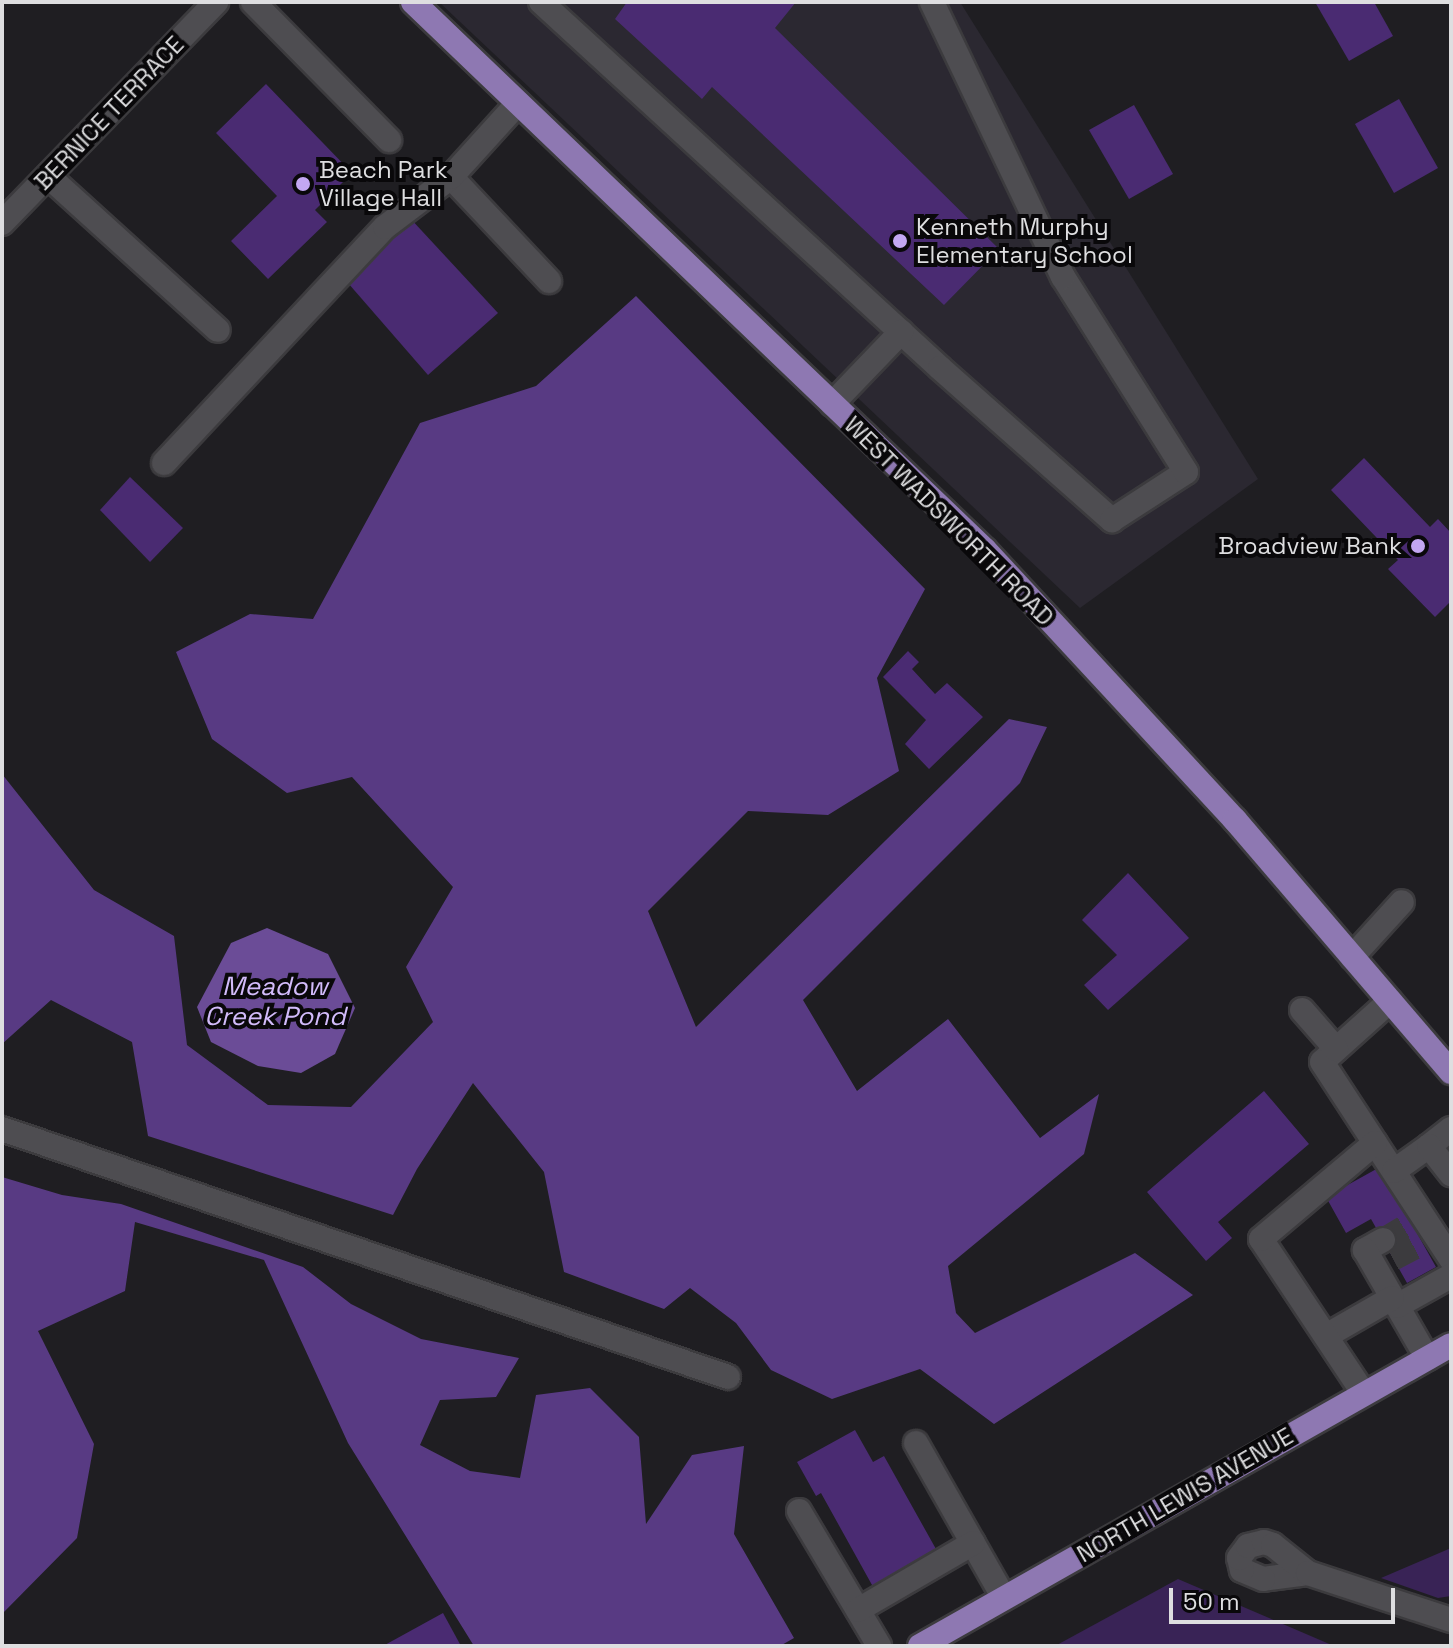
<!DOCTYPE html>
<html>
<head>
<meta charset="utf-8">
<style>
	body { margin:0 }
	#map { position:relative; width:1453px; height:1648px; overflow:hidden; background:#1f1e22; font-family:"Space Grotesk",sans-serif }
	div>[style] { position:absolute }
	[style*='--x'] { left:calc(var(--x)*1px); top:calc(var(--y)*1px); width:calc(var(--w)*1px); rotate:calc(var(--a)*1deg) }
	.built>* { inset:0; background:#2b2831 }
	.green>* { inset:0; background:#392356 }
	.forest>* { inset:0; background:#583a83 }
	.water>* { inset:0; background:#6b4c97 }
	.building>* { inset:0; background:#4a2b72 }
	.minor-tunnel>* { height:24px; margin-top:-12px; transform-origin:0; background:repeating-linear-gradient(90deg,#3c3b3e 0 24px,transparent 0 36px) }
	.roads { filter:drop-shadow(2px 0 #3c3b3e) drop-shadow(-2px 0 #3c3b3e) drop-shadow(0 2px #3c3b3e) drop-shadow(0 -2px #3c3b3e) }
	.minor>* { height:24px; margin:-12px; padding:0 12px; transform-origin:12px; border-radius:12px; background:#4e4d51 }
	.major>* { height:24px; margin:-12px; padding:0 12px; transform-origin:12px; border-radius:12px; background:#8e78b2 }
	.dots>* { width:22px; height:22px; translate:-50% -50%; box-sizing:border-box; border:4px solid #09080a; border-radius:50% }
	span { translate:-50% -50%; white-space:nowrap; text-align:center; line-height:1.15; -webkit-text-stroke:8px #09080a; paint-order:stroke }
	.street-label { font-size:24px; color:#dedee0 }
	.poi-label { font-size:24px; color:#dedee0 }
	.left { translate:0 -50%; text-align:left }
	.right { translate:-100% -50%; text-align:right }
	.water-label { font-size:26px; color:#d2bbfa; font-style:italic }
	.frame { position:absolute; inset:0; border:4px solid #dedee0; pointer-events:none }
	.scale { position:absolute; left:1169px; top:1588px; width:226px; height:36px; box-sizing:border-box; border:4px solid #dedee0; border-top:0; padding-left:10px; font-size:24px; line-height:28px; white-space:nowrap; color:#dedee0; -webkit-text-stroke:6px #09080a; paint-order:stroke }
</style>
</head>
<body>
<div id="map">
	<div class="built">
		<i style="clip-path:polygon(439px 2px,960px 2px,1258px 479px,1080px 608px)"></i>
	</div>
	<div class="green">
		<i style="clip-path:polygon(1451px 1548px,1451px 1596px,1438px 1598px,1381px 1578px)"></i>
		<i style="clip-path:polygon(1178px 1579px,1334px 1646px,1055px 1646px)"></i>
	</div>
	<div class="forest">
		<i style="clip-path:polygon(636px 296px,925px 589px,877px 678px,899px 771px,828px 815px,748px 811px,648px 911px,696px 1027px,1009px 719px,1047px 727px,1020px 783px,803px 1000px,857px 1091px,948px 1019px,1040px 1138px,1099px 1094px,1084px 1154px,948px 1266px,956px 1313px,975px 1333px,1135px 1253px,1193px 1295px,994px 1424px,920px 1369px,832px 1399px,771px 1370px,736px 1323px,690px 1288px,664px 1309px,564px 1272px,544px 1172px,473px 1083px,417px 1169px,393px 1215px,148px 1136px,132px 1042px,51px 1000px,2px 1044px,2px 774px,94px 890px,174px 936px,187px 1045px,268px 1105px,351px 1107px,433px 1022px,406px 967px,453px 887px,352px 777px,287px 793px,212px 739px,176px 652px,250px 614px,313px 619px,420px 423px,536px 386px)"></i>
		<i style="clip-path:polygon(2px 1177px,62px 1195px,121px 1204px,303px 1267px,351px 1304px,421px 1339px,519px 1358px,496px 1397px,440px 1400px,420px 1445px,470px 1471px,520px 1478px,536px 1395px,590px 1388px,639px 1437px,646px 1524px,692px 1455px,744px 1446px,734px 1534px,794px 1638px,780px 1646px,474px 1646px,348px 1443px,264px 1260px,135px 1222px,125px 1291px,38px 1331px,94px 1444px,77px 1538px,2px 1614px)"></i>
	</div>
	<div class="water">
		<i style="clip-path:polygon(267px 928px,328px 954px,355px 1008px,335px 1054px,301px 1073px,258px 1066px,211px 1042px,197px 1007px,231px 943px)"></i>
	</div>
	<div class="building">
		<i style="clip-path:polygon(627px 2px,796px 2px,775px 28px,999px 249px,944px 305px,712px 87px,702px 99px,615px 19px)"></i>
		<i style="clip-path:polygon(1315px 2px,1374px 2px,1393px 36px,1349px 61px)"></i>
		<i style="clip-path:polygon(266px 84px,352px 173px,315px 210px,327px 222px,268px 279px,231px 241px,277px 196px,216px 133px)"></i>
		<i style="clip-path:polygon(1399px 99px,1438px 168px,1394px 193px,1355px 124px)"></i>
		<i style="clip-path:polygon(1134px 105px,1173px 174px,1129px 199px,1089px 130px)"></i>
		<i style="clip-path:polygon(409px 217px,498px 313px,428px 375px,348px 283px)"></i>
		<i style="clip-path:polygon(1364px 458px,1430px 527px,1438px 519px,1451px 533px,1451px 601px,1435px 617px,1388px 569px,1398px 560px,1331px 490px)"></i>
		<i style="clip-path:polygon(130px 477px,183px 528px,150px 562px,100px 510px)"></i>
		<i style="clip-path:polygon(908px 651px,919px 662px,912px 669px,935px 694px,947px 683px,983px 717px,929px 769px,905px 744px,926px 720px,883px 677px)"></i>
		<i style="clip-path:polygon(1128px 873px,1189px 938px,1108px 1010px,1084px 985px,1117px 955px,1082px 920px)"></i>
		<i style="clip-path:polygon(1264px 1091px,1309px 1144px,1218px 1222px,1232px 1238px,1206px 1261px,1147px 1192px)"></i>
		<i style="clip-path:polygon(1380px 1167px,1436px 1267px,1407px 1283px,1371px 1219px,1346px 1233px,1326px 1197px)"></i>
		<i style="clip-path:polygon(855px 1430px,873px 1462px,884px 1456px,941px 1558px,877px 1594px,821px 1493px,816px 1496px,797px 1462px)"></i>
		<i style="clip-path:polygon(443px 1613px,461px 1646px,383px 1646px)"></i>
	</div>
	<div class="minor-tunnel">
		<i style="--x:1383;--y:1240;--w:33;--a:-31"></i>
		<i style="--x:1393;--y:1259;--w:34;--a:-28"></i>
	</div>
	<div class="roads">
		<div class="minor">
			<i style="--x:253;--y:2;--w:194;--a:45.4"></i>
			<i style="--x:541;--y:2;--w:541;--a:42.53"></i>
			<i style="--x:940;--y:368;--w:230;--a:41.5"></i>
			<i style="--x:1112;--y:520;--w:88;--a:-33"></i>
			<i style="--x:1186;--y:472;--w:231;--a:-122.2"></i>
			<i style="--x:1063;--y:277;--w:305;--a:-115.5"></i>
			<i style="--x:48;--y:176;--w:229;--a:42.2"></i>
			<i style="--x:451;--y:177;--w:143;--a:46.7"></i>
			<i style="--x:2;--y:223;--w:308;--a:-45.9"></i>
			<i style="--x:832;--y:404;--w:100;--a:-46.2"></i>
			<i style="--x:164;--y:463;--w:323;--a:-46.9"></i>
			<i style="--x:385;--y:227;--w:83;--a:-37.1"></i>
			<i style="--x:451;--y:177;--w:100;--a:-47.8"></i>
			<i style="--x:1352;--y:957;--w:74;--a:-47.7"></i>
			<i style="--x:1390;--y:1001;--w:91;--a:138.1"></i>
			<i style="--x:1322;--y:1062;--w:235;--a:56.8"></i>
			<i style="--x:1302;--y:1010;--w:52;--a:48.9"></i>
			<i style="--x:2;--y:1129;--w:767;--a:18.86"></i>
			<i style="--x:1429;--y:1146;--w:28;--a:-38"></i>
			<i style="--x:1394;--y:1171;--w:43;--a:-35.5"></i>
			<i style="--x:1429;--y:1146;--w:36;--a:52"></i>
			<i style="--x:1383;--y:1240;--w:21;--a:151"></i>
			<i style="--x:1365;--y:1250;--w:125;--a:60.1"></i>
			<i style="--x:1397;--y:1306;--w:62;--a:-29.1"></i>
			<i style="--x:1326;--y:1336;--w:76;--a:-29.9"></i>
			<i style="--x:1364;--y:1394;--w:186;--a:-123.6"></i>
			<i style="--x:1261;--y:1239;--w:149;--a:-40.1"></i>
			<i style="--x:916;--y:1443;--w:178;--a:60.4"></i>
			<i style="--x:799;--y:1511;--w:157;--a:59.3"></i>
			<i style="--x:1308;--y:1573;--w:45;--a:172.4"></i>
			<i style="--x:1263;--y:1579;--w:23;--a:-157"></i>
			<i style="--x:1242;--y:1570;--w:12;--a:-104"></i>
			<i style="--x:1239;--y:1558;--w:15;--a:-53"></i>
			<i style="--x:1248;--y:1546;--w:16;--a:-14"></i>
			<i style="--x:1264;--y:1542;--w:9;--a:18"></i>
			<i style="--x:1273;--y:1545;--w:45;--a:38.7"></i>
			<i style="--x:1308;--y:1573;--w:151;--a:18.2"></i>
			<i style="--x:858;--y:1610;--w:133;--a:-30.2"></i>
		</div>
		<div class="major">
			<i style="--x:413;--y:2;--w:792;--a:43.77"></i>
			<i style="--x:985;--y:550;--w:368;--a:47.2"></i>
			<i style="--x:1235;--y:820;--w:332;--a:49.4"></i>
			<i style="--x:920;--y:1646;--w:610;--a:-29.55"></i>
		</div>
	</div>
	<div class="dots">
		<i style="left:303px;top:184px;background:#c3a7f2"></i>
		<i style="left:900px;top:241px;background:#c3a7f2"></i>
		<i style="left:1418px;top:546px;background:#c3a7f2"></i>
	</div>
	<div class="street-label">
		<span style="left:109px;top:113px;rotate:-46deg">BERNICE TERRACE</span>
		<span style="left:949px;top:521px;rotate:45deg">WEST WADSWORTH ROAD</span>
		<span style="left:1185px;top:1495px;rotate:-30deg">NORTH LEWIS AVENUE</span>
	</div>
	<div class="poi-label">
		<span class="left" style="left:319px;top:184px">Beach Park<br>Village Hall</span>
		<span class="left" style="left:916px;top:241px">Kenneth Murphy<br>Elementary School</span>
		<span class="right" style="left:1402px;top:546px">Broadview Bank</span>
	</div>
	<div class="water-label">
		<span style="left:275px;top:1002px">Meadow<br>Creek Pond</span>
	</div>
	<div class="frame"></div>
	<div class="scale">50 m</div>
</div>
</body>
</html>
